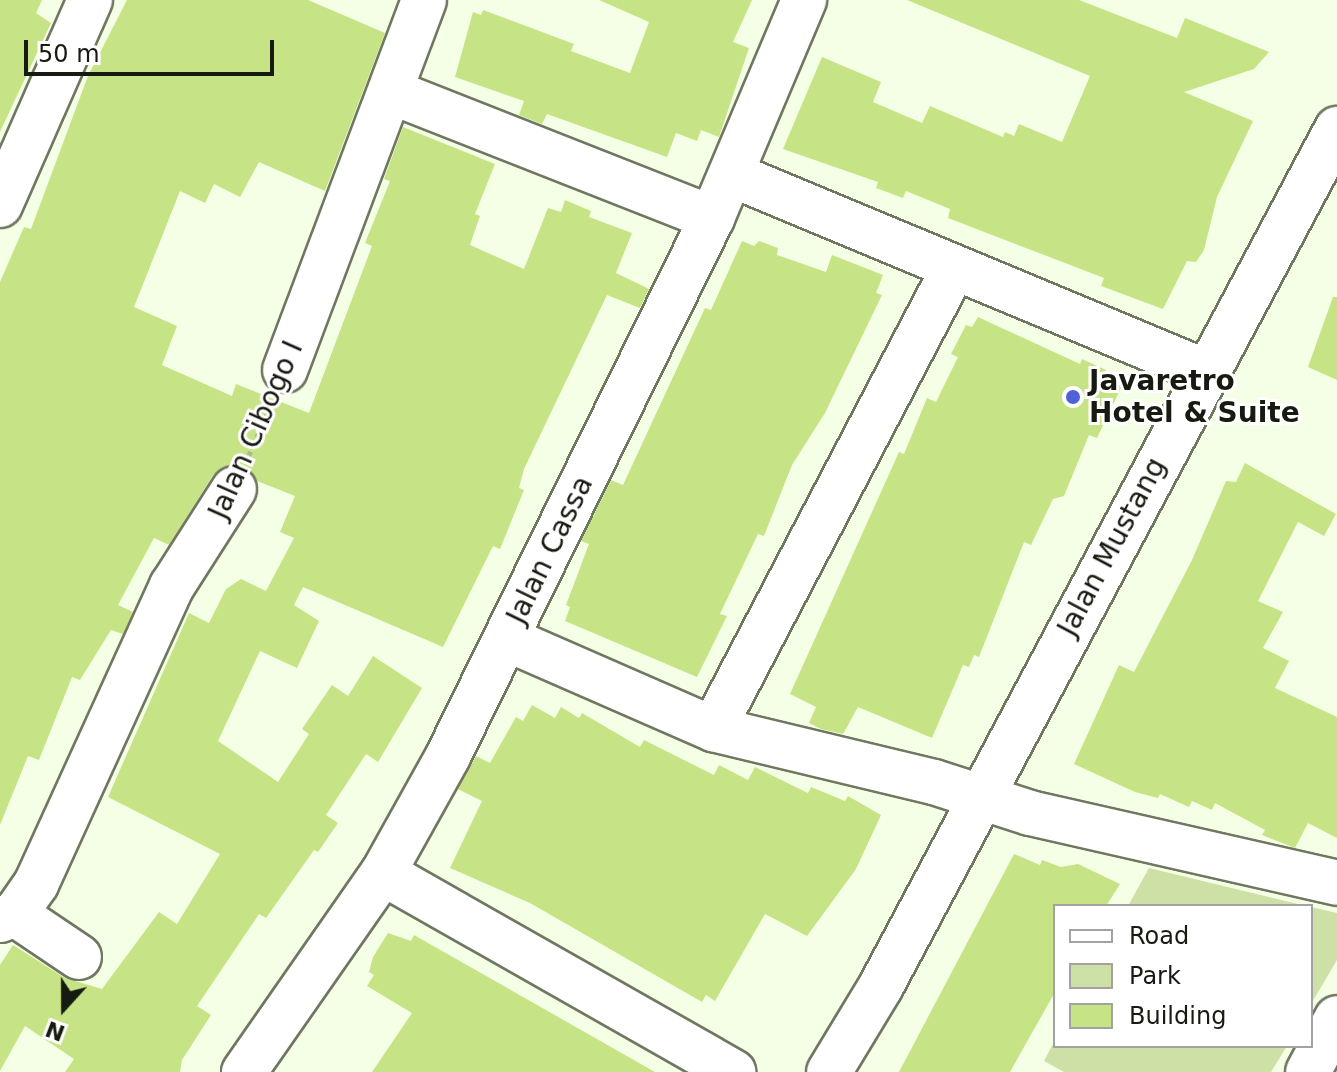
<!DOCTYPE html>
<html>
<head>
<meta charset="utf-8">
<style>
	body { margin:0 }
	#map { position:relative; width:1337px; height:1072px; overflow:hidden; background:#f5ffe5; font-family:"DejaVu Sans",sans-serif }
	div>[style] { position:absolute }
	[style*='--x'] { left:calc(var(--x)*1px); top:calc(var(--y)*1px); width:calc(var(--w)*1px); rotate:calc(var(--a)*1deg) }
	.green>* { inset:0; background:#cde0a6 }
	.building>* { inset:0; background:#c6e485 }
	.path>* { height:5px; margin-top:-2.5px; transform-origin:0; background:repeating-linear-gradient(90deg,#acb39f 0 4px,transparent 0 10px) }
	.roads { filter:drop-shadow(2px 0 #6f7761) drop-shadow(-2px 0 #6f7761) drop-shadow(0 2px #6f7761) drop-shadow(0 -2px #6f7761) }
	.minor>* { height:44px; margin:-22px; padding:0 22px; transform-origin:22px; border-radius:22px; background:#fff }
	.dots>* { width:22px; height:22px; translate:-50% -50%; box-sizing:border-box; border:4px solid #fff; border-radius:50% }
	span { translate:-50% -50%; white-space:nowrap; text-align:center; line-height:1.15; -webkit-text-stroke:6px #fff; paint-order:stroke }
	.poi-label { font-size:28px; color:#171a11; font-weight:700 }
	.left { translate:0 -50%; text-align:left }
	.street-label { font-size:28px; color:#171a11 }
	.legend { position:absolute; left:1053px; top:904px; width:260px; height:144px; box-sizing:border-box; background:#fff; border:2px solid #a2a3a0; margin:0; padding:10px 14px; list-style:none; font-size:24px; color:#171a11 }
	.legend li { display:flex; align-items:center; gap:16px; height:40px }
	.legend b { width:40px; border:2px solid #a2a3a0 }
	.north { position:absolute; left:24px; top:968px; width:80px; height:80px; -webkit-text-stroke:6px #fff; paint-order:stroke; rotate:201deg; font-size:22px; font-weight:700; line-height:32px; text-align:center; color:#171a11 }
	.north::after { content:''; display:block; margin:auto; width:28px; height:36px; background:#171a11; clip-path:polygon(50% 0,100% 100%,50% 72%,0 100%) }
	.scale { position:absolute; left:24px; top:40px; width:250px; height:36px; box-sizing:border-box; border:4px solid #171a11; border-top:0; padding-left:10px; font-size:24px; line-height:28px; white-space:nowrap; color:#171a11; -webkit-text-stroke:6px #fff; paint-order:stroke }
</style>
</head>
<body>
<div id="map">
	<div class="green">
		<i style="clip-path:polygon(1149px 868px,1306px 906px,1128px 906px)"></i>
		<i style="clip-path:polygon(1311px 907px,1337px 913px,1337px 960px,1311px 1004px)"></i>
		<i style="clip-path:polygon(1055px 1040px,1055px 1046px,1287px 1046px,1271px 1072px,1064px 1072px,1044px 1061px)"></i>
	</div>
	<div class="building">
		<i style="clip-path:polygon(0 0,42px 0,36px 13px,51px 23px,0 132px)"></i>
		<i style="clip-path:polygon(127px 0,308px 0,385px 33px,325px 191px,259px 162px,240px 197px,214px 184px,205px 203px,180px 191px,134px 307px,177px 326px,162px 365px,232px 396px,236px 384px,309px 413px,372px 246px,365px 243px,390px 181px,384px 179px,403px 127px,495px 164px,475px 214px,480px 216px,470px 245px,524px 269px,548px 208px,561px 212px,565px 200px,591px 211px,589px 217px,632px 233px,616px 273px,649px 289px,640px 308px,607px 295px,524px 469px,519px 488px,524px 490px,500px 549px,493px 546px,443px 647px,303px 587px,294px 605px,319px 621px,297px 668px,260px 651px,218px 741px,278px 782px,309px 734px,302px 729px,332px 685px,348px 696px,373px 656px,422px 688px,378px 762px,366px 754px,326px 815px,338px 823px,318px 852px,314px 850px,266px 918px,259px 914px,197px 1006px,211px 1015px,182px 1060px,180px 1072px,65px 1072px,74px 1059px,25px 1026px,0 1071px,0 965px,13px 945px,65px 978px,102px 989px,159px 912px,177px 924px,220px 854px,108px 797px,189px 613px,209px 623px,226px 589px,241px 579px,266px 591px,294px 538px,280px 532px,295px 496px,257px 481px,248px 468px,236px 464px,213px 475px,169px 545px,154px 538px,118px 605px,133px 612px,123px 634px,111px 630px,80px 680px,72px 677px,39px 760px,28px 756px,0 825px,0 282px,24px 227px,31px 229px,88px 76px)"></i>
		<i style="clip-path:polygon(599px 0,752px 0,733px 42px,749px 48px,719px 137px,701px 130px,697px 141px,676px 133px,667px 157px,547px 114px,542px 124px,519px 115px,524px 101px,455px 77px,473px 12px,481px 15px,483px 10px,574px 44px,571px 51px,630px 73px,649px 22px)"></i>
		<i style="clip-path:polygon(907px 0,1079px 0,1177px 38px,1185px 18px,1269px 52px,1254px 69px,1184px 92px,1253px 121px,1217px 197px,1204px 250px,1196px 262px,1187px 261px,1163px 309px,1101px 286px,1104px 278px,948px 218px,950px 209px,906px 191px,903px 198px,876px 188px,878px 182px,783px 149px,822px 57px,881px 82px,873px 102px,922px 123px,930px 106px,1003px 137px,1005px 132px,1014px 136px,1019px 124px,1062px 142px,1090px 76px)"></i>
		<i style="clip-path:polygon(742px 241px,754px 246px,759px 241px,778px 248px,777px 255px,826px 272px,832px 255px,883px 275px,876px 293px,882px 295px,825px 413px,792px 465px,764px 536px,758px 534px,720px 614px,727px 616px,697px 677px,565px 621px,570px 607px,566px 605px,589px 544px,581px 541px,611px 480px,623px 485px,705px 308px,711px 310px)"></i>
		<i style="clip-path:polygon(1333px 297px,1337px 297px,1337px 380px,1308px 367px)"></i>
		<i style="clip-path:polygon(978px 317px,1080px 364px,1082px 359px,1106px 370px,1103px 378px,1122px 386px,1097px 438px,1089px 435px,1064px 496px,1053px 499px,1031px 545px,1024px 542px,979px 657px,974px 655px,969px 667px,963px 665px,932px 738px,858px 707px,843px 734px,821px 729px,809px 723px,816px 707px,790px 694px,899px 452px,904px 454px,927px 398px,936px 402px,958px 357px,951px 354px,966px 325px,972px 327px)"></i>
		<i style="clip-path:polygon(1245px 463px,1336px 514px,1324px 536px,1298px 522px,1258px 601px,1283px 612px,1263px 648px,1289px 661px,1275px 688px,1337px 717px,1337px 838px,1308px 823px,1295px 848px,1262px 835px,1265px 830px,1215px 803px,1212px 810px,1192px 801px,1189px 807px,1160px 794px,1158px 798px,1135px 792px,1074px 764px,1119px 665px,1134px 672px,1192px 560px,1226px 481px,1236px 482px)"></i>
		<i style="clip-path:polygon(532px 705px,555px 718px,561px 707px,579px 718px,582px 713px,640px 747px,644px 740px,714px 775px,719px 765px,748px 780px,755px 767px,808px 793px,811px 787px,845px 801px,848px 796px,881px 815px,856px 869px,807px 936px,765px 914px,715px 1001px,706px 995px,702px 1002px,530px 903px,450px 868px,482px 801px,458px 789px,476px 756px,490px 763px,516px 717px,523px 721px)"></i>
		<i style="clip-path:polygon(1014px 854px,1040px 865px,1042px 860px,1061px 867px,1078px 864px,1120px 884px,1106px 906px,1055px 906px,1055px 992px,1010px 1072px,899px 1072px)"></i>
		<i style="clip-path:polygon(388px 933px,411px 941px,414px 935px,655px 1072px,372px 1072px,412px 1013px,367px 986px,374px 975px,369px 972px,373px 957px)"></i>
	</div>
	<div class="path">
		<i style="--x:249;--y:455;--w:58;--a:-66.5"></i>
	</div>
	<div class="roads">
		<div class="minor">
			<i style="--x:392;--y:92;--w:344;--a:21.5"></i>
			<i style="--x:733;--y:175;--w:512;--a:22.61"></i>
			<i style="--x:0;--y:205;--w:224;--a:-66.3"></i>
			<i style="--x:285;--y:370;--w:395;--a:-69.4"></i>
			<i style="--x:507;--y:639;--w:225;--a:23.6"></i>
			<i style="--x:713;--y:729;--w:227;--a:13.5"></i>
			<i style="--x:934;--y:782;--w:101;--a:17.9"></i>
			<i style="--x:1030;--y:813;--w:315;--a:12.8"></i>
			<i style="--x:713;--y:729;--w:520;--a:-62.4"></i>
			<i style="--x:383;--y:873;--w:403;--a:29.6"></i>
			<i style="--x:15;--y:914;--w:77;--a:33.9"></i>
			<i style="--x:0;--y:920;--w:16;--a:-22"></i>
			<i style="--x:15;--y:914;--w:37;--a:-55"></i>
			<i style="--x:36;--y:884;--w:328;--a:-65.5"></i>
			<i style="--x:172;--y:586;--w:115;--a:-57.4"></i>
			<i style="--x:244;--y:1072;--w:243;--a:-55.1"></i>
			<i style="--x:383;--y:873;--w:134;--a:-60.9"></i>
			<i style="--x:448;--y:756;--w:599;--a:-63.86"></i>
			<i style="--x:712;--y:218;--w:237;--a:-67.1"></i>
			<i style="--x:829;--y:1072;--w:100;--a:-58.8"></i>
			<i style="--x:881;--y:986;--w:971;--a:-61.98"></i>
			<i style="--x:1308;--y:1072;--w:61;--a:-61.8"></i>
		</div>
	</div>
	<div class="dots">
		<i style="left:1073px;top:397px;background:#5062d8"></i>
	</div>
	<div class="poi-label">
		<span class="left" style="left:1089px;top:397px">Javaretro<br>Hotel &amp; Suite</span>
	</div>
	<div class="street-label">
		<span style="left:256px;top:430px;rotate:-66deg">Jalan Cibogo I</span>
		<span style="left:1112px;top:547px;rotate:-62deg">Jalan Mustang</span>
		<span style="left:550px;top:550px;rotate:-64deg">Jalan Cassa</span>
	</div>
	<ul class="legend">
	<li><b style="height:10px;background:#fff"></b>Road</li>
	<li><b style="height:22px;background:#cde0a6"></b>Park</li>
	<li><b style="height:22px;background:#c6e485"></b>Building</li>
	</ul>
	<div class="north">N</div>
	<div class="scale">50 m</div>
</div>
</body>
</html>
